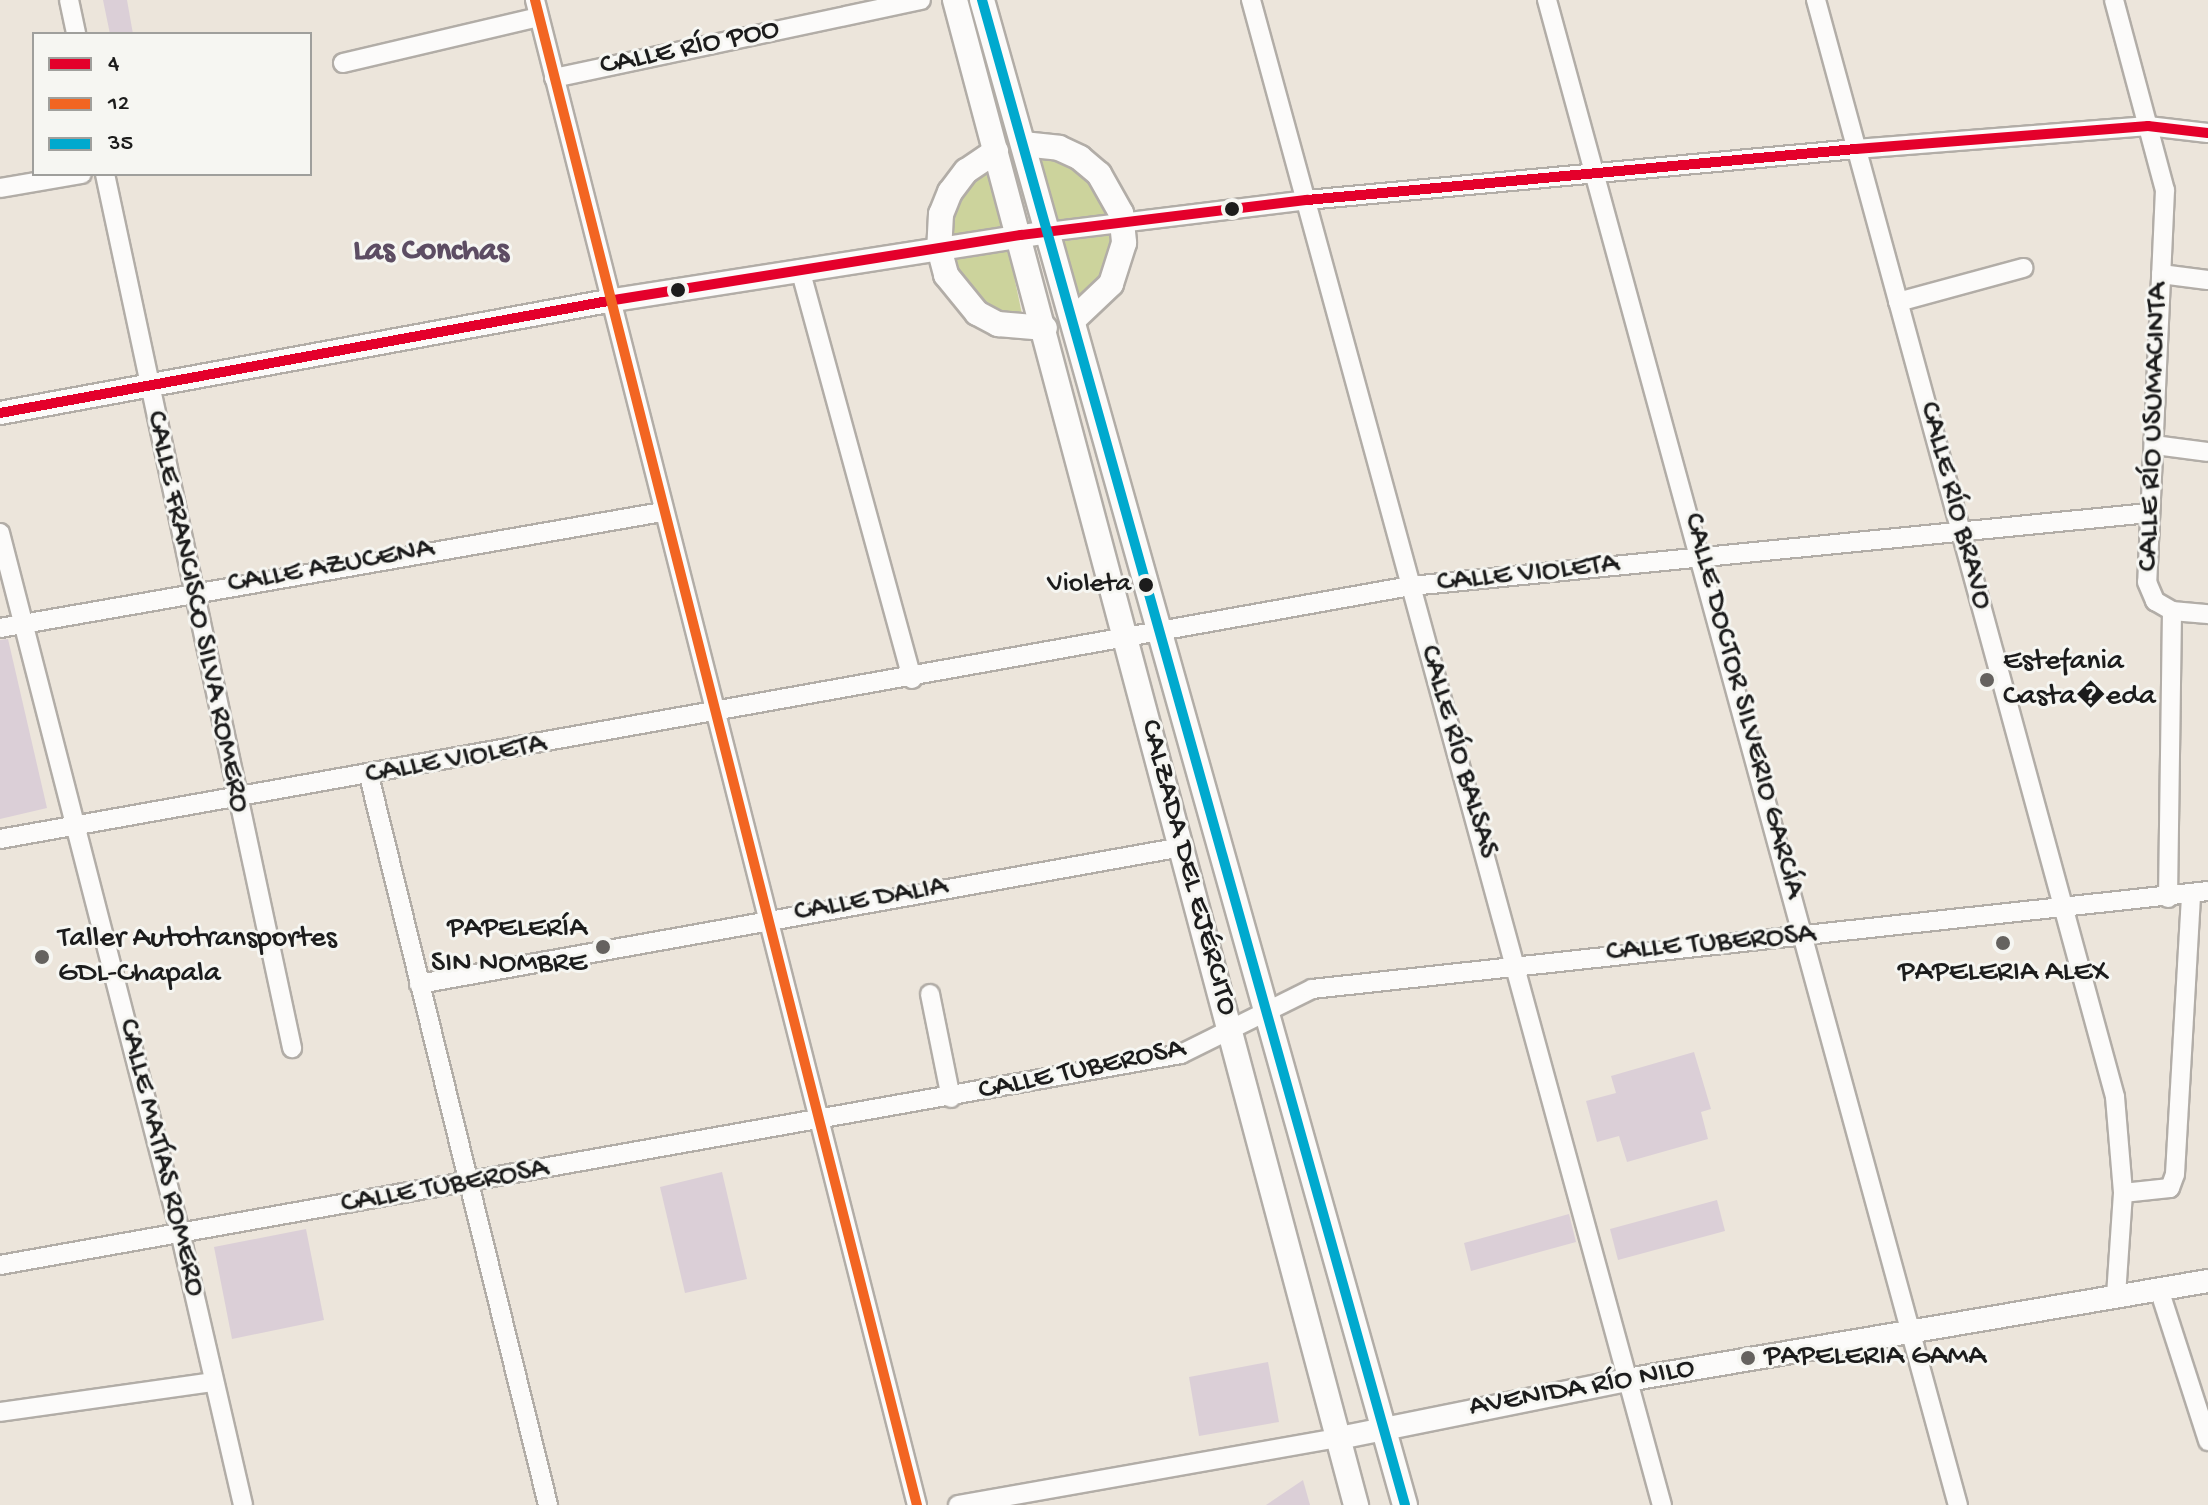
<!DOCTYPE html>
<html>
<head>
<meta charset="utf-8">
<style>
	body { margin:0 }
	#map { position:relative; width:2208px; height:1505px; overflow:hidden; background:#ece5db; font-family:"Gochi Hand",sans-serif }
	div>[style] { position:absolute }
	[style*='--x'] { left:calc(var(--x)*1px); top:calc(var(--y)*1px); width:calc(var(--w)*1px); rotate:calc(var(--a)*1deg) }
	.green>* { inset:0; background:#ccd39c }
	.building>* { inset:0; background:#dbcfd7 }
	.roads { filter:drop-shadow(2px 0 #b2ada7) drop-shadow(-2px 0 #b2ada7) drop-shadow(0 2px #b2ada7) drop-shadow(0 -2px #b2ada7) }
	.minor>* { height:18px; margin:-9px; padding:0 9px; transform-origin:9px; border-radius:9px; background:#fcfbfa }
	.tertiary>* { height:22px; margin:-11px; padding:0 11px; transform-origin:11px; border-radius:11px; background:#fcfbfa }
	.secondary>* { height:24px; margin:-12px; padding:0 12px; transform-origin:12px; border-radius:12px; background:#fcfbfa }
	.bus-1>* { height:10px; margin:-5px; padding:0 5px; transform-origin:5px; border-radius:5px; background:#e4002b }
	.bus-2>* { height:10px; margin:-5px; padding:0 5px; transform-origin:5px; border-radius:5px; background:#f26522 }
	.bus-3>* { height:10px; margin:-5px; padding:0 5px; transform-origin:5px; border-radius:5px; background:#00a9ce }
	.dots>* { width:22px; height:22px; translate:-50% -50%; box-sizing:border-box; border:4px solid #f6f6f2; border-radius:50% }
	span { translate:-50% -50%; white-space:nowrap; text-align:center; line-height:1.15; -webkit-text-stroke:6px #f6f6f2; paint-order:stroke }
	.bus-label { font-size:28px; color:#1c1c1c }
	.right { translate:-100% -50%; text-align:right }
	.street-label { font-size:30px; color:#1c1c1c }
	.poi-label { font-size:30px; color:#1c1c1c }
	.left { translate:0 -50%; text-align:left }
	.neighbourhood-label { font-size:32px; color:#5d4d63; font-weight:700 }
	.legend { position:absolute; left:32px; top:32px; width:280px; height:144px; box-sizing:border-box; background:#f6f6f2; border:2px solid #9f9f9c; margin:0; padding:10px 14px; list-style:none; font-size:24px; color:#1c1c1c }
	.legend li { display:flex; align-items:center; gap:16px; height:40px }
	.legend b { width:40px; border:2px solid #9f9f9c }
</style>
</head>
<body>
<div id="map">
	<div class="green">
		<i style="clip-path:polygon(1055px 157px,1090px 176px,1108px 215px,1049px 224px,1030px 159px)"></i>
		<i style="clip-path:polygon(987px 161px,1004px 233px,945px 244px,949px 206px)"></i>
		<i style="clip-path:polygon(1121px 234px,1118px 264px,1075px 313px,1057px 242px)"></i>
		<i style="clip-path:polygon(1008px 247px,1024px 324px,994px 319px,949px 259px)"></i>
	</div>
	<div class="building">
		<i style="clip-path:polygon(103px 0,127px 0,133px 34px,110px 34px)"></i>
		<i style="clip-path:polygon(8px 639px,47px 808px,0 819px,0 640px)"></i>
		<i style="clip-path:polygon(1694px 1052px,1711px 1109px,1701px 1112px,1708px 1139px,1627px 1162px,1619px 1136px,1597px 1142px,1586px 1101px,1616px 1093px,1611px 1076px)"></i>
		<i style="clip-path:polygon(722px 1172px,747px 1279px,685px 1293px,660px 1187px)"></i>
		<i style="clip-path:polygon(1717px 1200px,1725px 1231px,1618px 1260px,1610px 1229px)"></i>
		<i style="clip-path:polygon(1569px 1214px,1576px 1242px,1471px 1271px,1464px 1243px)"></i>
		<i style="clip-path:polygon(306px 1229px,324px 1320px,232px 1339px,214px 1247px)"></i>
		<i style="clip-path:polygon(1268px 1362px,1279px 1422px,1199px 1436px,1189px 1377px)"></i>
		<i style="clip-path:polygon(1303px 1480px,1310px 1505px,1266px 1505px)"></i>
	</div>
	<div class="roads">
		<div class="minor">
			<i style="--x:69;--y:0;--w:35;--a:78"></i>
			<i style="--x:535;--y:0;--w:1553;--a:75.76"></i>
			<i style="--x:1251;--y:0;--w:1560;--a:74.73"></i>
			<i style="--x:1547;--y:0;--w:1560;--a:74.73"></i>
			<i style="--x:1816;--y:0;--w:1137;--a:74.75"></i>
			<i style="--x:2115;--y:1097;--w:96;--a:85.2"></i>
			<i style="--x:2123;--y:1193;--w:103;--a:93.9"></i>
			<i style="--x:2114;--y:0;--w:197;--a:75"></i>
			<i style="--x:2165;--y:190;--w:392;--a:92.6"></i>
			<i style="--x:2147;--y:582;--w:21;--a:67"></i>
			<i style="--x:2155;--y:601;--w:20;--a:30"></i>
			<i style="--x:2172;--y:611;--w:36;--a:5"></i>
			<i style="--x:343;--y:63;--w:201;--a:-13.2"></i>
			<i style="--x:554;--y:78;--w:375;--a:-12"></i>
			<i style="--x:105;--y:174;--w:894;--a:77.92"></i>
			<i style="--x:0;--y:188;--w:83;--a:-9.7"></i>
			<i style="--x:1047;--y:232;--w:262;--a:-7"></i>
			<i style="--x:1307;--y:200;--w:551;--a:-5.31"></i>
			<i style="--x:1856;--y:149;--w:293;--a:-4.5"></i>
			<i style="--x:2148;--y:126;--w:60;--a:6.7"></i>
			<i style="--x:800;--y:269;--w:425;--a:74.7"></i>
			<i style="--x:2161;--y:274;--w:47;--a:7.3"></i>
			<i style="--x:1898;--y:302;--w:130;--a:-15.2"></i>
			<i style="--x:2155;--y:445;--w:53;--a:7.5"></i>
			<i style="--x:0;--y:533;--w:722;--a:75.56"></i>
			<i style="--x:180;--y:1232;--w:280;--a:77"></i>
			<i style="--x:0;--y:628;--w:672;--a:-9.94"></i>
			<i style="--x:369;--y:776;--w:751;--a:76.2"></i>
			<i style="--x:0;--y:839;--w:1434;--a:-10.17"></i>
			<i style="--x:1411;--y:586;--w:742;--a:-5.65"></i>
			<i style="--x:2168;--y:898;--w:287;--a:-89.2"></i>
			<i style="--x:419;--y:984;--w:775;--a:-10.18"></i>
			<i style="--x:930;--y:994;--w:106;--a:78.6"></i>
			<i style="--x:2123;--y:1193;--w:47;--a:-6.1"></i>
			<i style="--x:2170;--y:1188;--w:15;--a:-70"></i>
			<i style="--x:2175;--y:1174;--w:279;--a:-86.7"></i>
			<i style="--x:0;--y:1265;--w:1200;--a:-10.13"></i>
			<i style="--x:1181;--y:1054;--w:146;--a:-26.4"></i>
			<i style="--x:1312;--y:989;--w:901;--a:-6.24"></i>
			<i style="--x:2159;--y:1289;--w:160;--a:72.1"></i>
			<i style="--x:0;--y:1412;--w:216;--a:-8"></i>
			<i style="--x:958;--y:1505;--w:387;--a:-10"></i>
		</div>
		<div class="tertiary">
			<i style="--x:0;--y:413;--w:618;--a:-10.44"></i>
			<i style="--x:608;--y:301;--w:444;--a:-8.9"></i>
			<i style="--x:1339;--y:1438;--w:294;--a:-11.4"></i>
			<i style="--x:1627;--y:1380;--w:589;--a:-9.67"></i>
		</div>
		<div class="secondary">
			<i style="--x:955;--y:0;--w:1558;--a:75.08"></i>
			<i style="--x:982;--y:0;--w:1563;--a:74.3"></i>
			<i style="--x:1023;--y:144;--w:36;--a:6"></i>
			<i style="--x:1059;--y:148;--w:23;--a:25"></i>
			<i style="--x:1080;--y:158;--w:25;--a:40"></i>
			<i style="--x:1099;--y:174;--w:45;--a:60.6"></i>
			<i style="--x:1121;--y:213;--w:30;--a:84"></i>
			<i style="--x:1124;--y:243;--w:43;--a:107.6"></i>
			<i style="--x:1111;--y:284;--w:52;--a:136.5"></i>
			<i style="--x:996;--y:151;--w:36;--a:146"></i>
			<i style="--x:966;--y:171;--w:26;--a:127"></i>
			<i style="--x:950;--y:192;--w:24;--a:112"></i>
			<i style="--x:941;--y:214;--w:34;--a:93"></i>
			<i style="--x:939;--y:248;--w:28;--a:75"></i>
			<i style="--x:946;--y:275;--w:49;--a:50.8"></i>
			<i style="--x:977;--y:313;--w:24;--a:28"></i>
			<i style="--x:998;--y:324;--w:47;--a:4.9"></i>
		</div>
	</div>
	<div class="bus-1">
		<i style="--x:0;--y:413;--w:618;--a:-10.44"></i>
		<i style="--x:608;--y:301;--w:418;--a:-9.1"></i>
		<i style="--x:1021;--y:235;--w:288;--a:-7"></i>
		<i style="--x:1307;--y:200;--w:551;--a:-5.31"></i>
		<i style="--x:1856;--y:149;--w:293;--a:-4.5"></i>
		<i style="--x:2148;--y:126;--w:60;--a:6.7"></i>
	</div>
	<div class="bus-2">
		<i style="--x:535;--y:0;--w:1553;--a:75.76"></i>
	</div>
	<div class="bus-3">
		<i style="--x:982;--y:0;--w:1563;--a:74.3"></i>
	</div>
	<div class="dots">
		<i style="left:1232px;top:209px;background:#1c1c1c"></i>
		<i style="left:678px;top:290px;background:#1c1c1c"></i>
		<i style="left:1146px;top:585px;background:#1c1c1c"></i>
		<i style="left:1987px;top:680px;background:#65625f"></i>
		<i style="left:2003px;top:943px;background:#65625f"></i>
		<i style="left:603px;top:947px;background:#65625f"></i>
		<i style="left:42px;top:957px;background:#65625f"></i>
		<i style="left:1748px;top:1358px;background:#65625f"></i>
	</div>
	<div class="bus-label">
		<span class="right" style="left:1131px;top:585px">Violeta</span>
	</div>
	<div class="street-label">
		<span style="left:690px;top:49px;rotate:-12deg">CALLE RÍO POO</span>
		<span style="left:2155px;top:427px;rotate:-88deg">CALLE RÍO USUMACINTA</span>
		<span style="left:1954px;top:506px;rotate:75deg">CALLE RÍO BRAVO</span>
		<span style="left:331px;top:568px;rotate:-10deg">CALLE AZUCENA</span>
		<span style="left:1528px;top:575px;rotate:-6deg">CALLE VIOLETA</span>
		<span style="left:196px;top:612px;rotate:78deg">CALLE FRANCISCO SILVA ROMERO</span>
		<span style="left:1742px;top:706px;rotate:75deg">CALLE DOCTOR SILVERIO GARCÍA</span>
		<span style="left:1457px;top:752px;rotate:74deg">CALLE RÍO BALSAS</span>
		<span style="left:456px;top:761px;rotate:-10deg">CALLE VIOLETA</span>
		<span style="left:1187px;top:868px;rotate:75deg">CALZADA DEL EJÉRCITO</span>
		<span style="left:871px;top:901px;rotate:-10deg">CALLE DALIA</span>
		<span style="left:1711px;top:945px;rotate:-5deg">CALLE TUBEROSA</span>
		<span style="left:1082px;top:1071px;rotate:-12deg">CALLE TUBEROSA</span>
		<span style="left:160px;top:1158px;rotate:76deg">CALLE MATÍAS ROMERO</span>
		<span style="left:445px;top:1188px;rotate:-10deg">CALLE TUBEROSA</span>
		<span style="left:1582px;top:1389px;rotate:-10deg">AVENIDA RÍO NILO</span>
	</div>
	<div class="poi-label">
		<span class="left" style="left:2003px;top:680px">Estefania<br>Casta�eda</span>
		<span class="right" style="left:587px;top:947px">PAPELERÍA<br>SIN NOMBRE</span>
		<span class="left" style="left:58px;top:957px">Taller Autotransportes<br>GDL-Chapala</span>
		<span style="left:2003px;top:974px">PAPELERIA ALEX</span>
		<span class="left" style="left:1764px;top:1358px">PAPELERIA GAMA</span>
	</div>
	<div class="neighbourhood-label">
		<span style="left:431px;top:252px">Las Conchas</span>
	</div>
	<ul class="legend">
	<li><b style="height:10px;background:#e4002b"></b>4</li>
	<li><b style="height:10px;background:#f26522"></b>12</li>
	<li><b style="height:10px;background:#00a9ce"></b>35</li>
	</ul>
</div>
</body>
</html>
